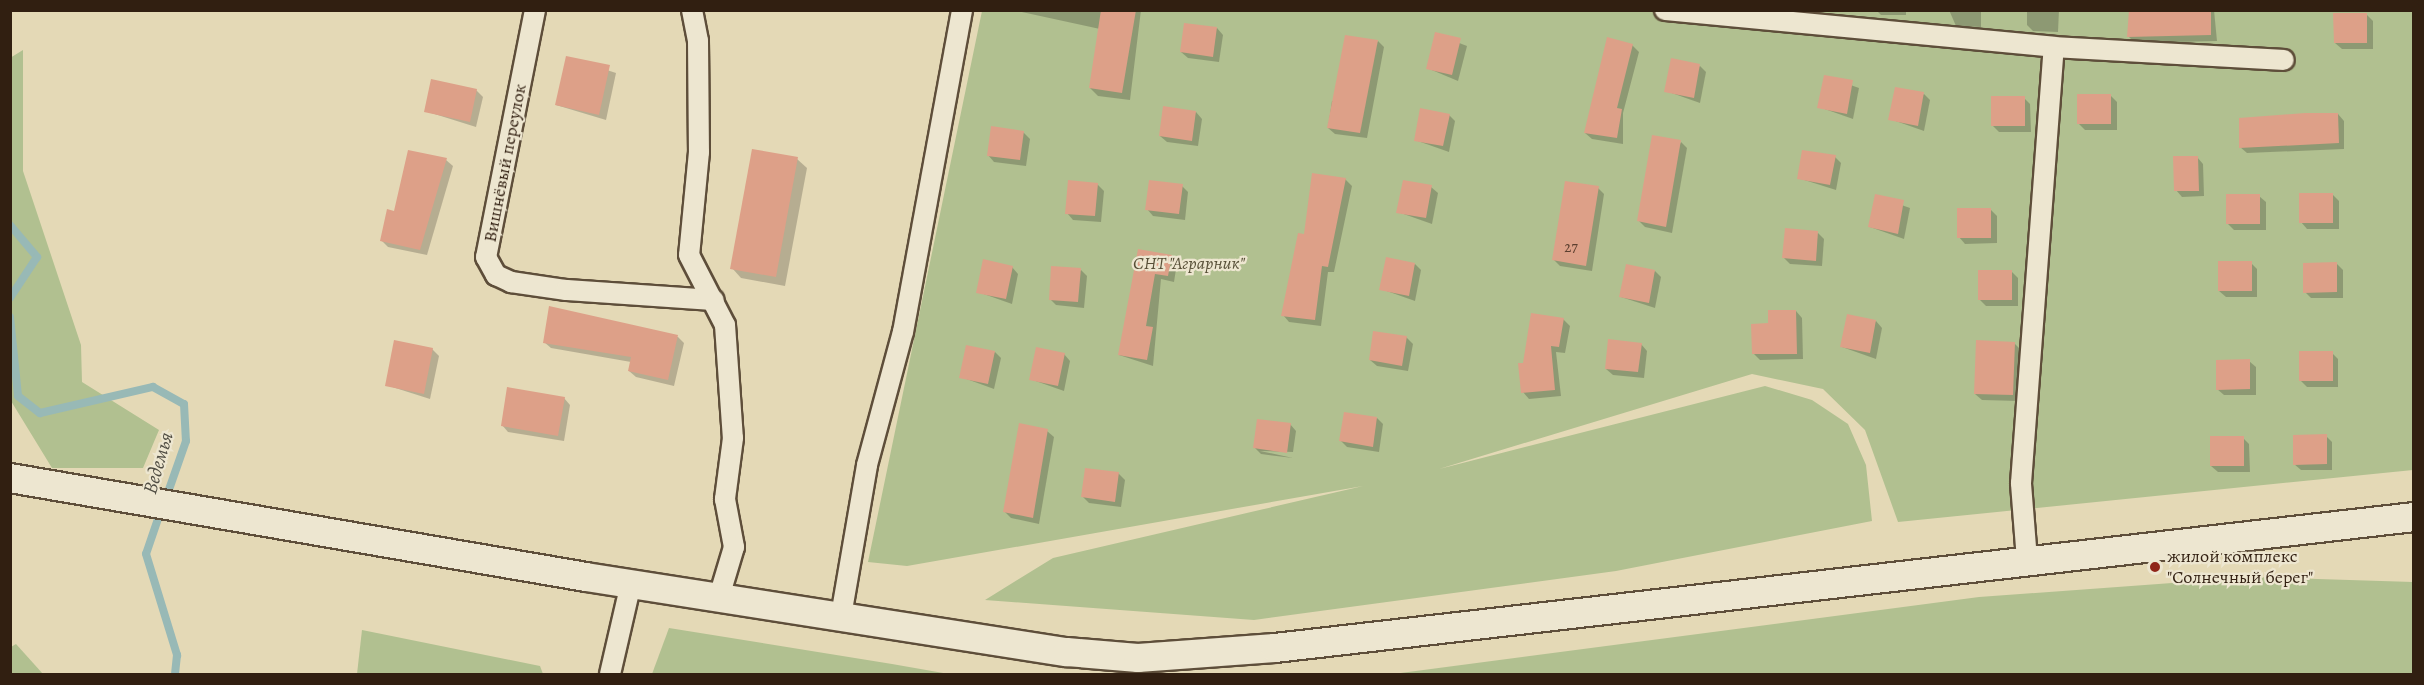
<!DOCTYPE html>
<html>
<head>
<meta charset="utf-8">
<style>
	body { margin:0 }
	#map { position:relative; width:2424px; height:685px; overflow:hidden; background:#e4d9b6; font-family:Alegreya,serif }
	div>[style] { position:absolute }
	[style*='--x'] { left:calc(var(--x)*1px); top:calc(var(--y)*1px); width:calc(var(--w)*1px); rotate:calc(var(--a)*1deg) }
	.green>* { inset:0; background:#b1c090 }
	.shadow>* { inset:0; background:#0003 }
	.stream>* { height:8px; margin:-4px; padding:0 4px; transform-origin:4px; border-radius:4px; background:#98b9b6 }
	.building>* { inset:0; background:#dda088 }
	.roads { filter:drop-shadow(2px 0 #5e4e3a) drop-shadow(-2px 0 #5e4e3a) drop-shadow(0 2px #5e4e3a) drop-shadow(0 -2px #5e4e3a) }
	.street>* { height:20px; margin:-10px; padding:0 10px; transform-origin:10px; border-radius:10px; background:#ede6d0 }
	.secondary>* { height:28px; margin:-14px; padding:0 14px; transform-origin:14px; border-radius:14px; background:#ede6d0 }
	.dots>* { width:16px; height:16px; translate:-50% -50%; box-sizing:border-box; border:3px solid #ede6d0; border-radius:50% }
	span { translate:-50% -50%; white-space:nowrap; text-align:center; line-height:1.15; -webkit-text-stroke:4.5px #ede6d0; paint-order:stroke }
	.number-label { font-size:15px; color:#5c3f2f }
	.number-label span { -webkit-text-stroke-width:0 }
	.street-label { font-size:18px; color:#311f11 }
	.park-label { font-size:18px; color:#574f37; font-style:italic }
	.poi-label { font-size:18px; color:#311f11 }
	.left { translate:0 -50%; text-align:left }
	.water-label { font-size:20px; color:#504d43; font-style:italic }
	.frame { position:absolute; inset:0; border:12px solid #311f11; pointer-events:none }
</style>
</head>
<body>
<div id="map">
	<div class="green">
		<i style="clip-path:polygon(982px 11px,2413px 11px,2413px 470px,1898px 522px,1865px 430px,1823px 389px,1752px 374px,1439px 469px,1765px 386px,1812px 400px,1848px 424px,1866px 465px,1872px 521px,1616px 571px,1254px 620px,985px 600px,1053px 558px,1363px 486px,907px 566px,868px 562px)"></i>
		<i style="clip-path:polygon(23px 50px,23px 171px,81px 345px,82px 382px,159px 430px,143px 468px,52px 468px,11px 401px,10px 58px)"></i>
		<i style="clip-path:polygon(2254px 577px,2413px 582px,2413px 674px,1393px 674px,1979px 597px)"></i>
		<i style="clip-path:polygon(669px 628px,892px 664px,949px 674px,652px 674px)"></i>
		<i style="clip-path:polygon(362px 630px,540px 666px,543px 674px,357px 674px)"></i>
		<i style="clip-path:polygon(16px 644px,43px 674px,11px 674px,11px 647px)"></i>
	</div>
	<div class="shadow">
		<i style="clip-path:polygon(1012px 10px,1141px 10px,1130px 100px,1098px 96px,1090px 88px,1100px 29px)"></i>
		<i style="clip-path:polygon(1876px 10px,1906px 10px,1906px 15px,1881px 15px)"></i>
		<i style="clip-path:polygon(1949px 10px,1981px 10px,1981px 27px,1956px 26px)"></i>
		<i style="clip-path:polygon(2027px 10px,2059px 10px,2058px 32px,2033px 31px,2027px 25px)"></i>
		<i style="clip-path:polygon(2130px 10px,2214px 10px,2217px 41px,2135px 43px,2128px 36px)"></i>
		<i style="clip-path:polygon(2367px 15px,2373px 21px,2373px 49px,2342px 49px,2335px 43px)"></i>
		<i style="clip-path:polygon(1217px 28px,1223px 35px,1219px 62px,1188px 58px,1181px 52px)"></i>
		<i style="clip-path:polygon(1436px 34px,1467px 46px,1458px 81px,1427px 68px)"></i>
		<i style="clip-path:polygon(1378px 41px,1384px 47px,1367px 138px,1335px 134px,1328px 128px,1332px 101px,1338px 101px)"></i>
		<i style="clip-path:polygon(1632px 45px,1639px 52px,1623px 113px,1623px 144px,1592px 139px,1585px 133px)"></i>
		<i style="clip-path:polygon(567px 57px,616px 73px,606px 120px,556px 105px)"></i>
		<i style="clip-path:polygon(1700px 66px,1706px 72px,1700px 103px,1666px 91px)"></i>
		<i style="clip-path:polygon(1825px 76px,1859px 88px,1853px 119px,1819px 107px)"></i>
		<i style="clip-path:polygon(476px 90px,483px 97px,476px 127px,425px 111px)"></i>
		<i style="clip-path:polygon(1924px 94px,1930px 100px,1924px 131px,1890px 119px)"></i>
		<i style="clip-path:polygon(2110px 95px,2117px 102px,2117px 130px,2085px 130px,2079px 124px)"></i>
		<i style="clip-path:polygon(2024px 98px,2030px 104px,2031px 132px,1999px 132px,1992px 125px)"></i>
		<i style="clip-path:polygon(1196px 112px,1202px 119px,1198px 146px,1167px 142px,1160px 136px)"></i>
		<i style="clip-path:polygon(2338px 114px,2344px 121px,2344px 149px,2247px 153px,2240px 147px)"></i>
		<i style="clip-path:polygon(1449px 115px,1455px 121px,1449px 152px,1415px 140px)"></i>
		<i style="clip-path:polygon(1023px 132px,1030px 139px,1026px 166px,994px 162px,988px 155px)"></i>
		<i style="clip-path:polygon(1681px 142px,1687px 148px,1672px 233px,1645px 227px,1638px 220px)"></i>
		<i style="clip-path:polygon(1835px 157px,1841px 163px,1836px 190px,1798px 178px)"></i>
		<i style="clip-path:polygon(2197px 157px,2203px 164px,2204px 196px,2182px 197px,2176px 190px)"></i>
		<i style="clip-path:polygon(797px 159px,807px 168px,785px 286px,741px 278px,732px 268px)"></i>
		<i style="clip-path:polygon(446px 160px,453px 166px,427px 255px,388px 247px,382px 241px,395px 213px)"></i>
		<i style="clip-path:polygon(1345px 179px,1352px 186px,1334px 272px,1328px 272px,1321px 326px,1289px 322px,1283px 315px,1306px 235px)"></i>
		<i style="clip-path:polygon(1097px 184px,1104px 191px,1101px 222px,1073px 220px,1067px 213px)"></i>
		<i style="clip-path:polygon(1182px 186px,1188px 192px,1185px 220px,1153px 216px,1147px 209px)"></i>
		<i style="clip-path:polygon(1431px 187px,1438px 193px,1432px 224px,1398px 212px)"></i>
		<i style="clip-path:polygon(1598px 188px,1604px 194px,1592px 271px,1560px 266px,1554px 260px)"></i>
		<i style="clip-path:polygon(2333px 195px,2339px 201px,2339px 229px,2307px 229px,2301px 222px)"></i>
		<i style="clip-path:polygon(1876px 196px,1910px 208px,1904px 239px,1870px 227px)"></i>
		<i style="clip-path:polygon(2259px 196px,2266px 202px,2266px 230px,2234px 230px,2228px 224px)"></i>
		<i style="clip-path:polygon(1990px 209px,1997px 216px,1997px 243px,1965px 244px,1959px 237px)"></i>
		<i style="clip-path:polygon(1818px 233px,1824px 239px,1822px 266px,1790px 264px,1783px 257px)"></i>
		<i style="clip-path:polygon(1139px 251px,1171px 256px,1177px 263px,1174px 282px,1161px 279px,1153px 366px,1119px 355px)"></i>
		<i style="clip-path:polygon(2251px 263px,2257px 269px,2257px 297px,2226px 297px,2219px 291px)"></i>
		<i style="clip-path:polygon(1415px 264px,1421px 270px,1415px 301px,1381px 289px)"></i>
		<i style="clip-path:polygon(2337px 264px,2343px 270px,2343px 298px,2311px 298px,2305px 292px)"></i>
		<i style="clip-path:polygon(1012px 267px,1018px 274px,1012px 304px,978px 292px)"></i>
		<i style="clip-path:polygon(1081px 270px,1087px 276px,1084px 308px,1056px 305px,1050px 299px)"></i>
		<i style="clip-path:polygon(1655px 271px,1661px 277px,1655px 308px,1621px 297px)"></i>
		<i style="clip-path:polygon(2012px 272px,2018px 278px,2018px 306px,1986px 306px,1980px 300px)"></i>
		<i style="clip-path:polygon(1796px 311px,1802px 318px,1803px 359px,1760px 360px,1754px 354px,1770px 325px)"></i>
		<i style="clip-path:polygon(1563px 319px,1570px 326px,1565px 353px,1556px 352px,1561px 396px,1529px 399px,1523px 392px,1524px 364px)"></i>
		<i style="clip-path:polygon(1876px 321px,1882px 328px,1876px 359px,1842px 347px)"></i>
		<i style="clip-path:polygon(678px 337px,684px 343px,674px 386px,636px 377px,629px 371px,631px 362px,551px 348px,544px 342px)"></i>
		<i style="clip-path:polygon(1406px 337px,1413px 344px,1408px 371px,1377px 366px,1370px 360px)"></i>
		<i style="clip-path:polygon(2014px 343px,2021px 350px,2019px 401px,1982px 400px,1975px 394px)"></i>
		<i style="clip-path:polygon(1641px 344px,1647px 351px,1644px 378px,1613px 375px,1606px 369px)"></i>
		<i style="clip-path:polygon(432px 349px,439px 356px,430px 399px,386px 385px)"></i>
		<i style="clip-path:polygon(995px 352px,1001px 358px,994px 389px,961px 377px)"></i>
		<i style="clip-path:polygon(2332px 353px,2338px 359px,2338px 387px,2307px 387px,2300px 380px)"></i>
		<i style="clip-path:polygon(1064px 354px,1070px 361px,1064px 391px,1030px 379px)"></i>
		<i style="clip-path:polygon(2249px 361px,2256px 367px,2256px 395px,2224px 395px,2217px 389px)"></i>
		<i style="clip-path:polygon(564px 398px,570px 405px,564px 441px,508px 432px,502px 425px)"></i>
		<i style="clip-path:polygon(1377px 418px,1383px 424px,1379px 452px,1347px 447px,1341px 441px)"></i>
		<i style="clip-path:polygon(1290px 424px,1296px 431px,1293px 452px,1260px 451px,1293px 458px,1261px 454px,1255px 448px)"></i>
		<i style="clip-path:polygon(1047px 431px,1054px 437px,1039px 524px,1011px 518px,1005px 512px)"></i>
		<i style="clip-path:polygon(2326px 436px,2332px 442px,2332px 470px,2301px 470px,2294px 464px)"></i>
		<i style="clip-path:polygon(2243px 438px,2249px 444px,2250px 472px,2218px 472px,2211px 466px)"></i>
		<i style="clip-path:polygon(1118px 473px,1125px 480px,1121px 507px,1089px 503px,1083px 497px)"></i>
	</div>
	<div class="stream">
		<i style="--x:10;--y:225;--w:42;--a:49.8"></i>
		<i style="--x:37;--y:257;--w:49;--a:123.4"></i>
		<i style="--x:10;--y:317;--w:79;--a:84.2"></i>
		<i style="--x:18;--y:396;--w:28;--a:38"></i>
		<i style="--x:40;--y:413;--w:116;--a:-13"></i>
		<i style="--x:153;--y:387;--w:35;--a:29"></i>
		<i style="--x:184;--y:404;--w:37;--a:87"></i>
		<i style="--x:186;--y:441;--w:60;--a:109.3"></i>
		<i style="--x:161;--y:510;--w:46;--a:108.8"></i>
		<i style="--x:146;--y:554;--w:106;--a:72.9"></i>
		<i style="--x:177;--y:655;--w:19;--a:96"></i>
	</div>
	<div class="building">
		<i style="clip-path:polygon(1101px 10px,1136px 10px,1122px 93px,1089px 88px)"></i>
		<i style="clip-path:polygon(2129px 10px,2211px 10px,2211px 35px,2127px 37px)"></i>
		<i style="clip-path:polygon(2333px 13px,2367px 13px,2367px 43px,2334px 43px)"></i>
		<i style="clip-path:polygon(1184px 23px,1217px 27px,1213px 57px,1180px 52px)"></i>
		<i style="clip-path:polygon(1435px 32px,1461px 38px,1452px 75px,1426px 69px)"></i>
		<i style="clip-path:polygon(1345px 35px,1378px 40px,1360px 133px,1327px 128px)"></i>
		<i style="clip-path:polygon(1607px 37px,1633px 44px,1617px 108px,1622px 109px,1617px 138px,1584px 133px)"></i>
		<i style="clip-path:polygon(566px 56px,610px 65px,599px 115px,555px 105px)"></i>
		<i style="clip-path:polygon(1671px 58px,1700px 64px,1694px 98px,1664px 92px)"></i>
		<i style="clip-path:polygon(1824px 75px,1853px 80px,1847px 114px,1817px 108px)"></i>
		<i style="clip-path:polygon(431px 79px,477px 89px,470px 122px,424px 112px)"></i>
		<i style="clip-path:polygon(1895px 87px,1924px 92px,1918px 126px,1888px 120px)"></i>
		<i style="clip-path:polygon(2077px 94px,2111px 94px,2111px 124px,2077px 124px)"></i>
		<i style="clip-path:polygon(1991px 96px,2025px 96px,2025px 126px,1991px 126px)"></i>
		<i style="clip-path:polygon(1163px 106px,1196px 111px,1192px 141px,1159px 136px)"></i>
		<i style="clip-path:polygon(1420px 108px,1450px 114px,1443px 146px,1414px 141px)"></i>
		<i style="clip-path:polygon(2305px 113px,2338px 113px,2339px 143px,2239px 148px,2239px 118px)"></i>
		<i style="clip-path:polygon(991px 126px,1024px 131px,1020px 160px,987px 156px)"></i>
		<i style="clip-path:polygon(1652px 135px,1681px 140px,1666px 227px,1637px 221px)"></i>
		<i style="clip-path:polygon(752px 149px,798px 157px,776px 277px,730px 269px)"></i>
		<i style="clip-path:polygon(408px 150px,447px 158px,420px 250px,380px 241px,387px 209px,394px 211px)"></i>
		<i style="clip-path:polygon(1802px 150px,1836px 155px,1830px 185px,1797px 179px)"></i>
		<i style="clip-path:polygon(2173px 156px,2198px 156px,2199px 191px,2174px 191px)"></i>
		<i style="clip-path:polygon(1312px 173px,1346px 178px,1328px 267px,1322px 266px,1315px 320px,1281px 316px,1298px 233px,1304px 234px)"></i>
		<i style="clip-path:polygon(1068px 180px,1098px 183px,1095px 216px,1065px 214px)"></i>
		<i style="clip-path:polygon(1149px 180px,1183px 184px,1179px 214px,1145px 210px)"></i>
		<i style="clip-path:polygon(1403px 180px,1432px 185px,1426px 218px,1396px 213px)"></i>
		<i style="clip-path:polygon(1565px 181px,1599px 186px,1586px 266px,1552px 260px)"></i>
		<i style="clip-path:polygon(2299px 193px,2333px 193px,2333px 223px,2299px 223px)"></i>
		<i style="clip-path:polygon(1875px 194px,1904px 200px,1898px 234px,1868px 227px)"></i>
		<i style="clip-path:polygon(2226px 194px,2260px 194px,2260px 224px,2226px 224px)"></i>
		<i style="clip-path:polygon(1957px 208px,1991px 208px,1991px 238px,1957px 238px)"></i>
		<i style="clip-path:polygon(1785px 228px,1818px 231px,1816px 261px,1782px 258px)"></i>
		<i style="clip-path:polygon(1138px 249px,1172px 255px,1168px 276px,1155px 274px,1146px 326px,1153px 327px,1147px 360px,1118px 355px)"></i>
		<i style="clip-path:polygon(1386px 257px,1415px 263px,1409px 296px,1379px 290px)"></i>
		<i style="clip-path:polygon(983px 259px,1013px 266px,1006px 299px,976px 293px)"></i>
		<i style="clip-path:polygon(2218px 261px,2252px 261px,2252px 291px,2218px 291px)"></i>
		<i style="clip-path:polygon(2337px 262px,2337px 292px,2303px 293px,2303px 263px)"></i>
		<i style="clip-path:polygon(1626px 264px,1655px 270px,1649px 303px,1619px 297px)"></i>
		<i style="clip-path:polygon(1051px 266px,1081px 268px,1078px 302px,1049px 300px)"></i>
		<i style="clip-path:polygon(1978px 270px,2012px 270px,2012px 300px,1978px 300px)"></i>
		<i style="clip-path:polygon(549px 306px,678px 335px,668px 380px,628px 371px,631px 357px,543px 343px)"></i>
		<i style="clip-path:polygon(1768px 310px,1796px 310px,1797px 354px,1752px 354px,1751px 324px,1768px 323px)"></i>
		<i style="clip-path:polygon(1531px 313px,1564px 318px,1559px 347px,1551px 346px,1555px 390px,1521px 393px,1518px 363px,1523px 363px)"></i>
		<i style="clip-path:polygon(1847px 314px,1876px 320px,1870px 353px,1840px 347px)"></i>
		<i style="clip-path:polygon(1373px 331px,1407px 336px,1402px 366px,1369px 360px)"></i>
		<i style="clip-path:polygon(1608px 339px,1642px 343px,1638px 372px,1605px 369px)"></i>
		<i style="clip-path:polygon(394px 340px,433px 348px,424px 394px,385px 386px)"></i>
		<i style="clip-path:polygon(1976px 340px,2015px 342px,2013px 395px,1974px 394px)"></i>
		<i style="clip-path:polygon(966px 345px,995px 351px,988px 384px,959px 378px)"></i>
		<i style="clip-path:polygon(1036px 347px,1065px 353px,1058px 386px,1029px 380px)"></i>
		<i style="clip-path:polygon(2299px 351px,2333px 351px,2333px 381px,2299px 381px)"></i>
		<i style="clip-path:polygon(2250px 359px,2250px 389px,2216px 390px,2216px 360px)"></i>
		<i style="clip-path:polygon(507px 387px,565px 397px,558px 436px,501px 426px)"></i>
		<i style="clip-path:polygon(1344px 412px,1377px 417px,1373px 447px,1339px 441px)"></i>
		<i style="clip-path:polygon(1257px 419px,1291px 423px,1287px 453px,1253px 448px)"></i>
		<i style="clip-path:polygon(1019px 423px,1048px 429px,1033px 518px,1003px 512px)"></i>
		<i style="clip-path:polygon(2327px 434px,2327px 464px,2293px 465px,2293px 435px)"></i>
		<i style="clip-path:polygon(2210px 436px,2244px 436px,2244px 466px,2210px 466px)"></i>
		<i style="clip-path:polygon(1085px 468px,1119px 472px,1115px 502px,1081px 497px)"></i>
	</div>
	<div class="roads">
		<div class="street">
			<i style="--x:535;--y:10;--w:252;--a:101.2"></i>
			<i style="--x:486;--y:257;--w:21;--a:61"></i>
			<i style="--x:496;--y:275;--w:17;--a:25"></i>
			<i style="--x:511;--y:282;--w:56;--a:8.3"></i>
			<i style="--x:566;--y:290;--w:148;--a:3.9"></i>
			<i style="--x:692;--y:10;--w:32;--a:79"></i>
			<i style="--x:698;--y:41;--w:111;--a:89.5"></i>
			<i style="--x:699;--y:152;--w:103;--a:95.5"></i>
			<i style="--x:689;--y:255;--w:79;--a:62.8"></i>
			<i style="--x:725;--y:325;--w:113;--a:86"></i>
			<i style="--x:733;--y:438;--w:62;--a:97.5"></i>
			<i style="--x:725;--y:499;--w:49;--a:79.4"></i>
			<i style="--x:734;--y:547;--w:52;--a:106.7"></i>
			<i style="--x:1665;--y:10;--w:391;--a:5.4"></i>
			<i style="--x:2054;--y:47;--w:230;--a:3.2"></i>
			<i style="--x:2027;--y:560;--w:77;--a:-94.5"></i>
			<i style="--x:2021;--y:483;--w:437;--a:-85.7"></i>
			<i style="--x:841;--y:616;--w:153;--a:-80.2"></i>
			<i style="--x:867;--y:465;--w:138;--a:-74.9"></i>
			<i style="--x:903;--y:332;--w:327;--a:-79.6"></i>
			<i style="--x:610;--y:674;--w:93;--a:-77"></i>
		</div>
		<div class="secondary">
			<i style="--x:10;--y:478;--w:584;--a:9.75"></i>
			<i style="--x:586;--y:577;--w:487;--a:8.9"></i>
			<i style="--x:1067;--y:652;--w:71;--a:4.8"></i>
			<i style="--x:1138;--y:658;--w:137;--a:-4.2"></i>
			<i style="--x:1275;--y:648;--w:1147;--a:-6.56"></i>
		</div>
	</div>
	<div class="dots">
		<i style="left:2155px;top:567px;background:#8f2418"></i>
	</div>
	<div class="number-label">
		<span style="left:1571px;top:248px">27</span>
	</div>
	<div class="street-label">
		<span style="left:505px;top:163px;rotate:-79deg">Вишнёвый переулок</span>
	</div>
	<div class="park-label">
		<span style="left:1189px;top:263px">СНТ "Аграрник"</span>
	</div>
	<div class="poi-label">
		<span class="left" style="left:2167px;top:567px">жилой комплекс<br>"Солнечный берег"</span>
	</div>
	<div class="water-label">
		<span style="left:158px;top:463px;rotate:-74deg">Ведемья</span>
	</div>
	<div class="frame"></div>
</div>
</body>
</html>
